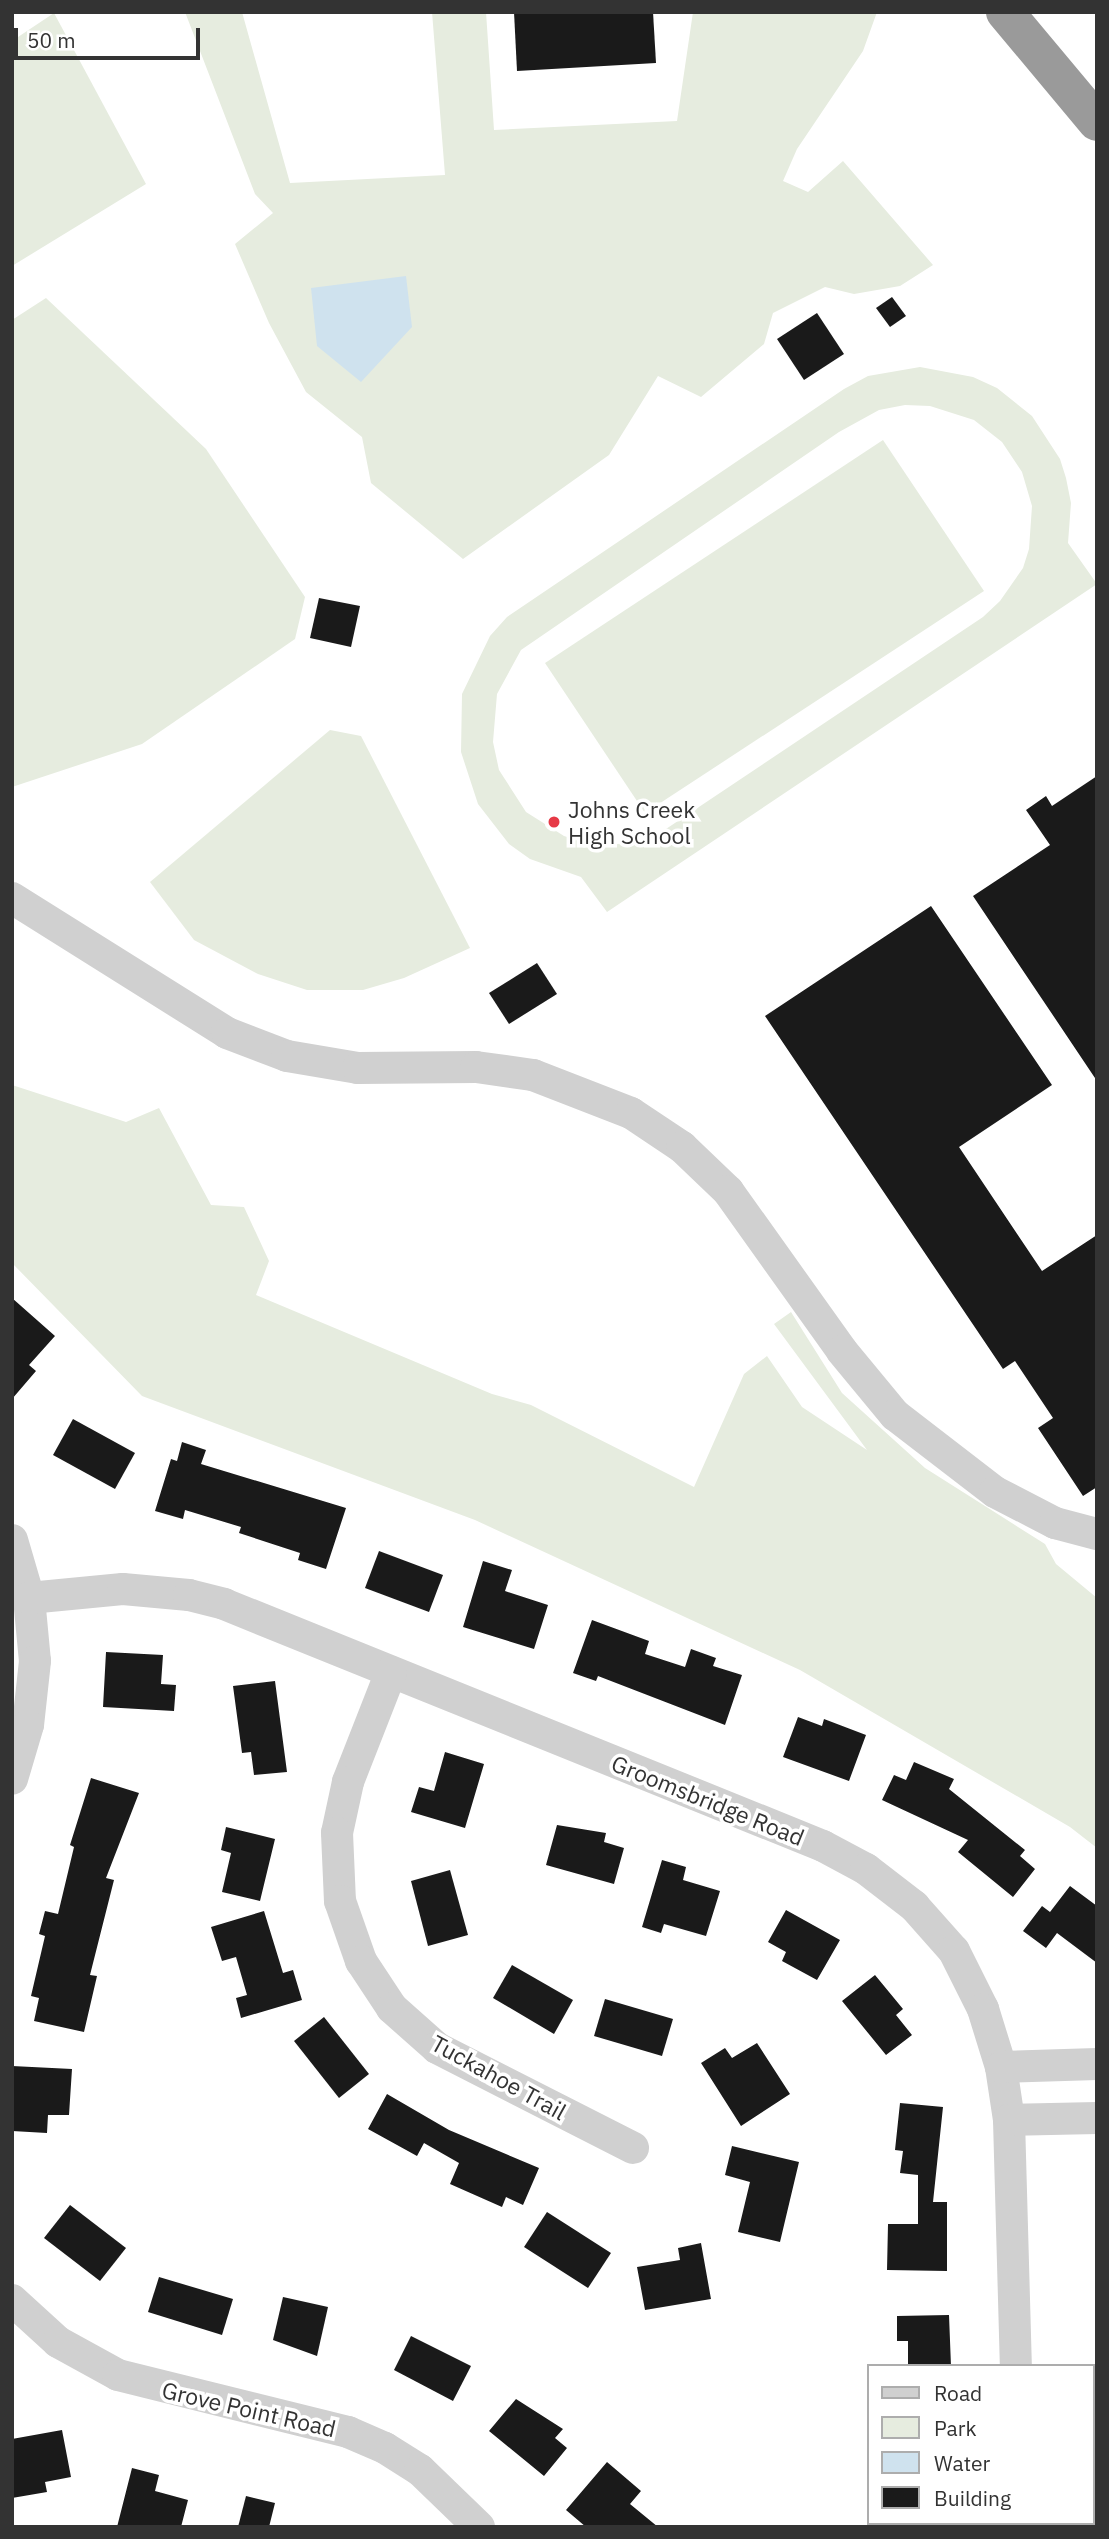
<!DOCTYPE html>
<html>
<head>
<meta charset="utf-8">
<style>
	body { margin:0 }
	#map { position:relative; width:1109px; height:2539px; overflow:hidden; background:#fff; font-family:"IBM Plex Sans",sans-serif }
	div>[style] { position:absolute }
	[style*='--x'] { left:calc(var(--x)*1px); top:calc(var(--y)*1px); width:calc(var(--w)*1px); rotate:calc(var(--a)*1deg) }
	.green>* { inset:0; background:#e6ecdf }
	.water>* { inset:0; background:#cfe2ee }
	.building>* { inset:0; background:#1a1a1a }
	.minor>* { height:32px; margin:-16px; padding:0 16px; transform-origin:16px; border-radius:16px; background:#d0d0d0 }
	.highway>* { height:38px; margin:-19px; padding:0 19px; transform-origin:19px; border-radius:19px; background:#9a9a9a }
	.dots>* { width:19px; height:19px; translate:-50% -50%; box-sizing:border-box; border:4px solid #fff; border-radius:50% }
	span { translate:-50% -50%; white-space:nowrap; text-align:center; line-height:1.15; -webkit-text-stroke:7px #fff; paint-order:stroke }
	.poi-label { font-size:23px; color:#333 }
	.left { translate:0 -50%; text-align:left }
	.street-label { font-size:23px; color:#333 }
	.frame { position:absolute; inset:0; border:14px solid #333; pointer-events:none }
	.legend { position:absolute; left:867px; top:2364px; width:228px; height:161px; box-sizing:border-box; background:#fff; border:2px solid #adadad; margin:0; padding:9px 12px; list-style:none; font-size:21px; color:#333 }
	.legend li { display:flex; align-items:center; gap:14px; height:35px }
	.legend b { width:35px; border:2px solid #adadad }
	.scale { position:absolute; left:14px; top:28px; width:186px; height:32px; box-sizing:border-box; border:4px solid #333; border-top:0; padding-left:9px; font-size:21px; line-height:24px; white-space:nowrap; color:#333; -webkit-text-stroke:5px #fff; paint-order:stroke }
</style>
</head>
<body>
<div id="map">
	<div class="green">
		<i style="clip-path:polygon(185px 12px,242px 12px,290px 183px,445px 175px,432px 12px,486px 12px,494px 130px,677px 121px,693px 12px,877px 12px,863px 51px,797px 149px,783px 181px,808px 192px,843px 161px,933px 265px,900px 286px,854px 294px,825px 287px,773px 313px,764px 344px,701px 397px,658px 376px,609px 455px,463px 559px,371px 483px,362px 437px,306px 392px,269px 323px,235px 244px,273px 213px,255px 194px)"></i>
		<i style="clip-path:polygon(54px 13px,146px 184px,12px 266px,12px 41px)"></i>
		<i style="clip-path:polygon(46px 298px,206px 449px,305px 597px,295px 639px,142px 744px,12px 787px,12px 320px)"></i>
		<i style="clip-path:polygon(evenodd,920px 367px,973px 377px,997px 388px,1032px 416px,1060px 459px,1066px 478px,1071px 503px,1068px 543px,1097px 584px,607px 912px,581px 877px,530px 859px,509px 844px,478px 804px,461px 752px,462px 694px,490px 636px,507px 617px,844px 389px,868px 376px,920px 367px,905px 405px,930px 406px,974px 420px,1002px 442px,1022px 472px,1032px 506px,1029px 549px,1023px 568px,1000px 601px,983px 617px,654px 837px,613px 845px,590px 844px,564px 836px,526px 812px,499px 770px,493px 742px,497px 694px,521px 650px,839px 432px,879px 410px,905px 405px)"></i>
		<i style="clip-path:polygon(883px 440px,984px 591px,645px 813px,545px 663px)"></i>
		<i style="clip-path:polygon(330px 730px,361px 736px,470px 948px,404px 978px,363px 990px,307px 990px,258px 974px,194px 940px,150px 882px)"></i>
		<i style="clip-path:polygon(12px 1085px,126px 1122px,159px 1108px,211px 1205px,244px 1207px,269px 1261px,256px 1295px,492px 1394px,531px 1405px,694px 1487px,744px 1374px,767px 1356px,802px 1407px,867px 1450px,774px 1324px,791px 1312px,842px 1393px,925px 1468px,1045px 1544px,1056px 1564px,1097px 1598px,1097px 1848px,1070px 1827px,800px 1670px,475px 1520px,142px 1396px,12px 1263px)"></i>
	</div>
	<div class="water">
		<i style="clip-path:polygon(406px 276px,412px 327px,361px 382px,317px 346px,311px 288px)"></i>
	</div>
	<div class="building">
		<i style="clip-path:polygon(514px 12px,653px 12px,656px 63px,517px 71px)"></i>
		<i style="clip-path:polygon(892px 297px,906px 316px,890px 327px,876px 308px)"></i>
		<i style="clip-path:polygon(817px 313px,844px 354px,804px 380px,777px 339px)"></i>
		<i style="clip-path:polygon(319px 598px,360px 606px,351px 647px,310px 638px)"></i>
		<i style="clip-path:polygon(1097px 776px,1097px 1081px,973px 896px,1050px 845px,1026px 810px,1046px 796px,1052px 806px)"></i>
		<i style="clip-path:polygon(931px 906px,1052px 1085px,959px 1147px,1042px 1271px,1097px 1235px,1097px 1487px,1083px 1496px,1038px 1428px,1053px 1418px,1015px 1361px,1003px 1369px,765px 1016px)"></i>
		<i style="clip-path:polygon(537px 963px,557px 994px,509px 1024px,489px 993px)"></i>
		<i style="clip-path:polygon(12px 1298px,55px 1336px,29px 1365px,36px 1371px,12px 1399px)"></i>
		<i style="clip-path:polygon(73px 1419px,135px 1453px,115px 1489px,53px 1455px)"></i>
		<i style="clip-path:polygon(182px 1442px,206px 1450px,201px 1464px,346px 1508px,326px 1569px,298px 1560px,300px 1553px,239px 1533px,241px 1527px,185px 1510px,183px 1519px,155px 1511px,171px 1459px,177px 1461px)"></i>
		<i style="clip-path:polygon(379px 1551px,443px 1575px,429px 1612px,365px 1588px)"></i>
		<i style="clip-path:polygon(483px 1561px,512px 1570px,505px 1591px,548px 1605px,534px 1649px,463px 1627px)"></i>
		<i style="clip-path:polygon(592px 1620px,649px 1641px,645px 1654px,685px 1667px,691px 1649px,716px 1658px,713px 1666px,742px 1675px,725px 1725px,598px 1676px,596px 1681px,573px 1673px)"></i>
		<i style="clip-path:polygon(106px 1652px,163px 1655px,161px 1684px,176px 1685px,174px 1711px,103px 1707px)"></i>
		<i style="clip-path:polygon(275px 1681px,287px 1772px,254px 1775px,251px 1752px,242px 1753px,233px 1686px)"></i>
		<i style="clip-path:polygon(798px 1717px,822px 1726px,824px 1719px,866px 1735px,849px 1781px,783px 1757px)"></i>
		<i style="clip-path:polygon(445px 1752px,484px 1764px,465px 1828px,411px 1812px,419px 1787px,434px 1791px)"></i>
		<i style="clip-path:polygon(914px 1762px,954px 1779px,949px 1789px,1025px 1850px,1020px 1856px,1035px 1869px,1013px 1897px,958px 1852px,968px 1840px,882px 1800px,894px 1775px,906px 1780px)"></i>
		<i style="clip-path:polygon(91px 1778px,139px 1793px,106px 1878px,114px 1880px,90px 1975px,97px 1976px,84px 2032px,34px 2021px,39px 1998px,31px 1996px,45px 1936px,39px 1934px,45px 1911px,58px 1914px,74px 1847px,70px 1845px)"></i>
		<i style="clip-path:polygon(557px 1825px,606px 1833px,604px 1842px,624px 1848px,614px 1884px,546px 1865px)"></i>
		<i style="clip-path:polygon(226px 1827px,275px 1839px,260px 1901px,222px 1892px,231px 1853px,221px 1850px)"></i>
		<i style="clip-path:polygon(662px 1860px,686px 1867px,683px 1880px,720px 1891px,706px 1936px,664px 1924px,661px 1933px,642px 1927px)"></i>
		<i style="clip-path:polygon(450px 1870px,468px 1935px,428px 1946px,411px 1881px)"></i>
		<i style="clip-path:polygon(1070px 1886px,1097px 1906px,1097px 1963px,1057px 1933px,1046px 1948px,1023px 1931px,1042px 1906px,1050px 1912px)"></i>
		<i style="clip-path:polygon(786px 1910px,840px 1940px,817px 1980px,782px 1961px,786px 1952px,768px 1942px)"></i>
		<i style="clip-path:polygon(264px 1911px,283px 1973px,293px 1970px,302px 2000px,241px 2018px,236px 1998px,247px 1995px,236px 1957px,222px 1961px,211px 1927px)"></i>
		<i style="clip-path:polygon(512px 1965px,573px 2000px,554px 2034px,493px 1998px)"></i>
		<i style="clip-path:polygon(875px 1975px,903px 2009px,896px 2015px,912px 2035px,886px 2055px,842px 2001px)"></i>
		<i style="clip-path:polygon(605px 1999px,673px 2019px,662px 2056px,594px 2036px)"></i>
		<i style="clip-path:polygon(324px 2017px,369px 2074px,339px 2098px,294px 2041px)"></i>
		<i style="clip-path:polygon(757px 2043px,790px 2094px,741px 2126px,701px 2063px,725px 2048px,732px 2058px)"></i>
		<i style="clip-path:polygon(12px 2066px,72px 2069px,69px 2115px,48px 2115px,47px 2133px,12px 2131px)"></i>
		<i style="clip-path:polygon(387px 2094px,449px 2130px,539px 2168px,523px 2205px,506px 2197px,502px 2207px,450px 2184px,459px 2163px,424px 2143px,417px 2156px,368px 2129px)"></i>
		<i style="clip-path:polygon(900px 2103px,943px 2107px,933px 2202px,947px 2202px,947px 2271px,887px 2270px,888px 2224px,918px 2224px,918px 2175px,900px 2173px,903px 2151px,895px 2150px)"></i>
		<i style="clip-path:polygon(732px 2146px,799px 2162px,780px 2242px,738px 2232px,750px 2182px,725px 2175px)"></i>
		<i style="clip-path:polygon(70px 2205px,126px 2248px,100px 2281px,44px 2238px)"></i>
		<i style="clip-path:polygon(547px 2212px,611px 2253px,588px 2288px,524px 2247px)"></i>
		<i style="clip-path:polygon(701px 2243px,711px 2299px,645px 2310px,637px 2267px,680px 2260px,678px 2248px)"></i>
		<i style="clip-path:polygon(159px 2277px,233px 2299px,222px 2335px,148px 2312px)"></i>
		<i style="clip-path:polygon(283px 2297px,328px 2307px,317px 2356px,273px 2340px)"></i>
		<i style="clip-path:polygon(949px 2315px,951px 2366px,908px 2366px,908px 2341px,897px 2341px,897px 2316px)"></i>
		<i style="clip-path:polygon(411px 2336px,471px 2366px,453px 2401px,394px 2370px)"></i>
		<i style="clip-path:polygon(516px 2399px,563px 2429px,555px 2438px,567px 2448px,544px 2476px,489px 2431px)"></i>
		<i style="clip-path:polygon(62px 2430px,71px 2477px,45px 2482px,47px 2492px,12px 2498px,12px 2439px)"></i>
		<i style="clip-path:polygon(607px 2462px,641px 2491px,630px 2504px,658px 2527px,586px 2527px,566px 2510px)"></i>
		<i style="clip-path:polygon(132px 2468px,159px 2475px,155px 2491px,188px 2500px,181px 2527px,117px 2527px)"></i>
		<i style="clip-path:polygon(246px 2496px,275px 2503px,269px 2527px,238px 2527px)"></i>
	</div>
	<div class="minor">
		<i style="--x:12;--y:898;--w:254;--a:32.1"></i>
		<i style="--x:227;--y:1033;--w:64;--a:21"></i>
		<i style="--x:287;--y:1056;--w:72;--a:9.6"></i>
		<i style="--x:358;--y:1068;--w:118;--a:-0.5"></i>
		<i style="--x:476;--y:1067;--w:58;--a:8"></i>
		<i style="--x:533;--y:1075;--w:105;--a:21.2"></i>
		<i style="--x:631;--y:1113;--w:61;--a:33.7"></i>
		<i style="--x:682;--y:1147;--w:64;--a:43.7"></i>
		<i style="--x:728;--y:1191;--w:196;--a:54.5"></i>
		<i style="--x:842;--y:1351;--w:83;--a:50.4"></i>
		<i style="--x:895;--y:1415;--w:126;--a:37.6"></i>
		<i style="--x:995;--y:1492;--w:68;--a:27.3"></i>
		<i style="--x:1055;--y:1523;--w:43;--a:14.7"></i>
		<i style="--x:12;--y:1540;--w:60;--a:73.7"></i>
		<i style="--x:29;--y:1598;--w:63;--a:84.6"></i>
		<i style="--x:35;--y:1661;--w:64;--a:96.2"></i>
		<i style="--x:28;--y:1725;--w:56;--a:106.5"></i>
		<i style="--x:29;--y:1598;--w:94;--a:-5.5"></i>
		<i style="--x:123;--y:1589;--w:66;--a:5.2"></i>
		<i style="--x:189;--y:1595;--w:36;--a:14"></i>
		<i style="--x:224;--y:1604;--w:646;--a:22"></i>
		<i style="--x:823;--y:1846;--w:49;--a:28.1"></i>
		<i style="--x:866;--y:1869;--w:61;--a:37.6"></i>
		<i style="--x:914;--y:1906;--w:60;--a:48.4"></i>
		<i style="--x:954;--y:1951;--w:65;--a:63.4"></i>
		<i style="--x:983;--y:2009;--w:61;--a:72.8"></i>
		<i style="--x:1001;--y:2067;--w:54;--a:81.4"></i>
		<i style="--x:1009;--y:2120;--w:246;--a:88.4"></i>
		<i style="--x:391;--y:1672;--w:118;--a:111.4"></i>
		<i style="--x:348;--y:1782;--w:52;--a:102.2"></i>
		<i style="--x:337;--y:1833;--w:68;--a:87.5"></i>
		<i style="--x:340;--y:1901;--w:64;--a:70.7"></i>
		<i style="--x:361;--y:1961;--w:56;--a:56.6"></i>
		<i style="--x:392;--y:2008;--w:60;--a:41.6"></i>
		<i style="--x:437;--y:2048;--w:220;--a:27"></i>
		<i style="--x:1001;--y:2067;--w:96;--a:-1.8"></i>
		<i style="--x:1009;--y:2120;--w:88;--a:-1.3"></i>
		<i style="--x:12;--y:2300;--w:62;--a:42.4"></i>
		<i style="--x:58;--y:2342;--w:68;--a:28.8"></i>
		<i style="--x:118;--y:2375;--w:237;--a:13.9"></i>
		<i style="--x:348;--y:2432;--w:40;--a:23.4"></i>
		<i style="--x:385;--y:2448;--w:41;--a:32.2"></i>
		<i style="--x:420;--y:2470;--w:82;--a:44"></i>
		<i style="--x:1058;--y:2523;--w:4;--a:63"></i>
	</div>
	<div class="highway">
		<i style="--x:1005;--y:12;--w:143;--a:50.1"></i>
	</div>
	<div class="dots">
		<i style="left:554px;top:822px;background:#e63946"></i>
	</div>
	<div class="poi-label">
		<span class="left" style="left:568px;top:822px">Johns Creek<br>High School</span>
	</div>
	<div class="street-label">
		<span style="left:708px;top:1800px;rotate:22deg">Groomsbridge Road</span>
		<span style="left:499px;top:2077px;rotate:29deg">Tuckahoe Trail</span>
		<span style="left:249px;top:2409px;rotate:13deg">Grove Point Road</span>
	</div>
	<div class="frame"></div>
	<ul class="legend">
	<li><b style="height:9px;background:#d0d0d0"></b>Road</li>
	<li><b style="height:19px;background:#e6ecdf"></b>Park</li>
	<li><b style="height:19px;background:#cfe2ee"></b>Water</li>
	<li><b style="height:19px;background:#1a1a1a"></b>Building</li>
	</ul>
	<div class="scale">50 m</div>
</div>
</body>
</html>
